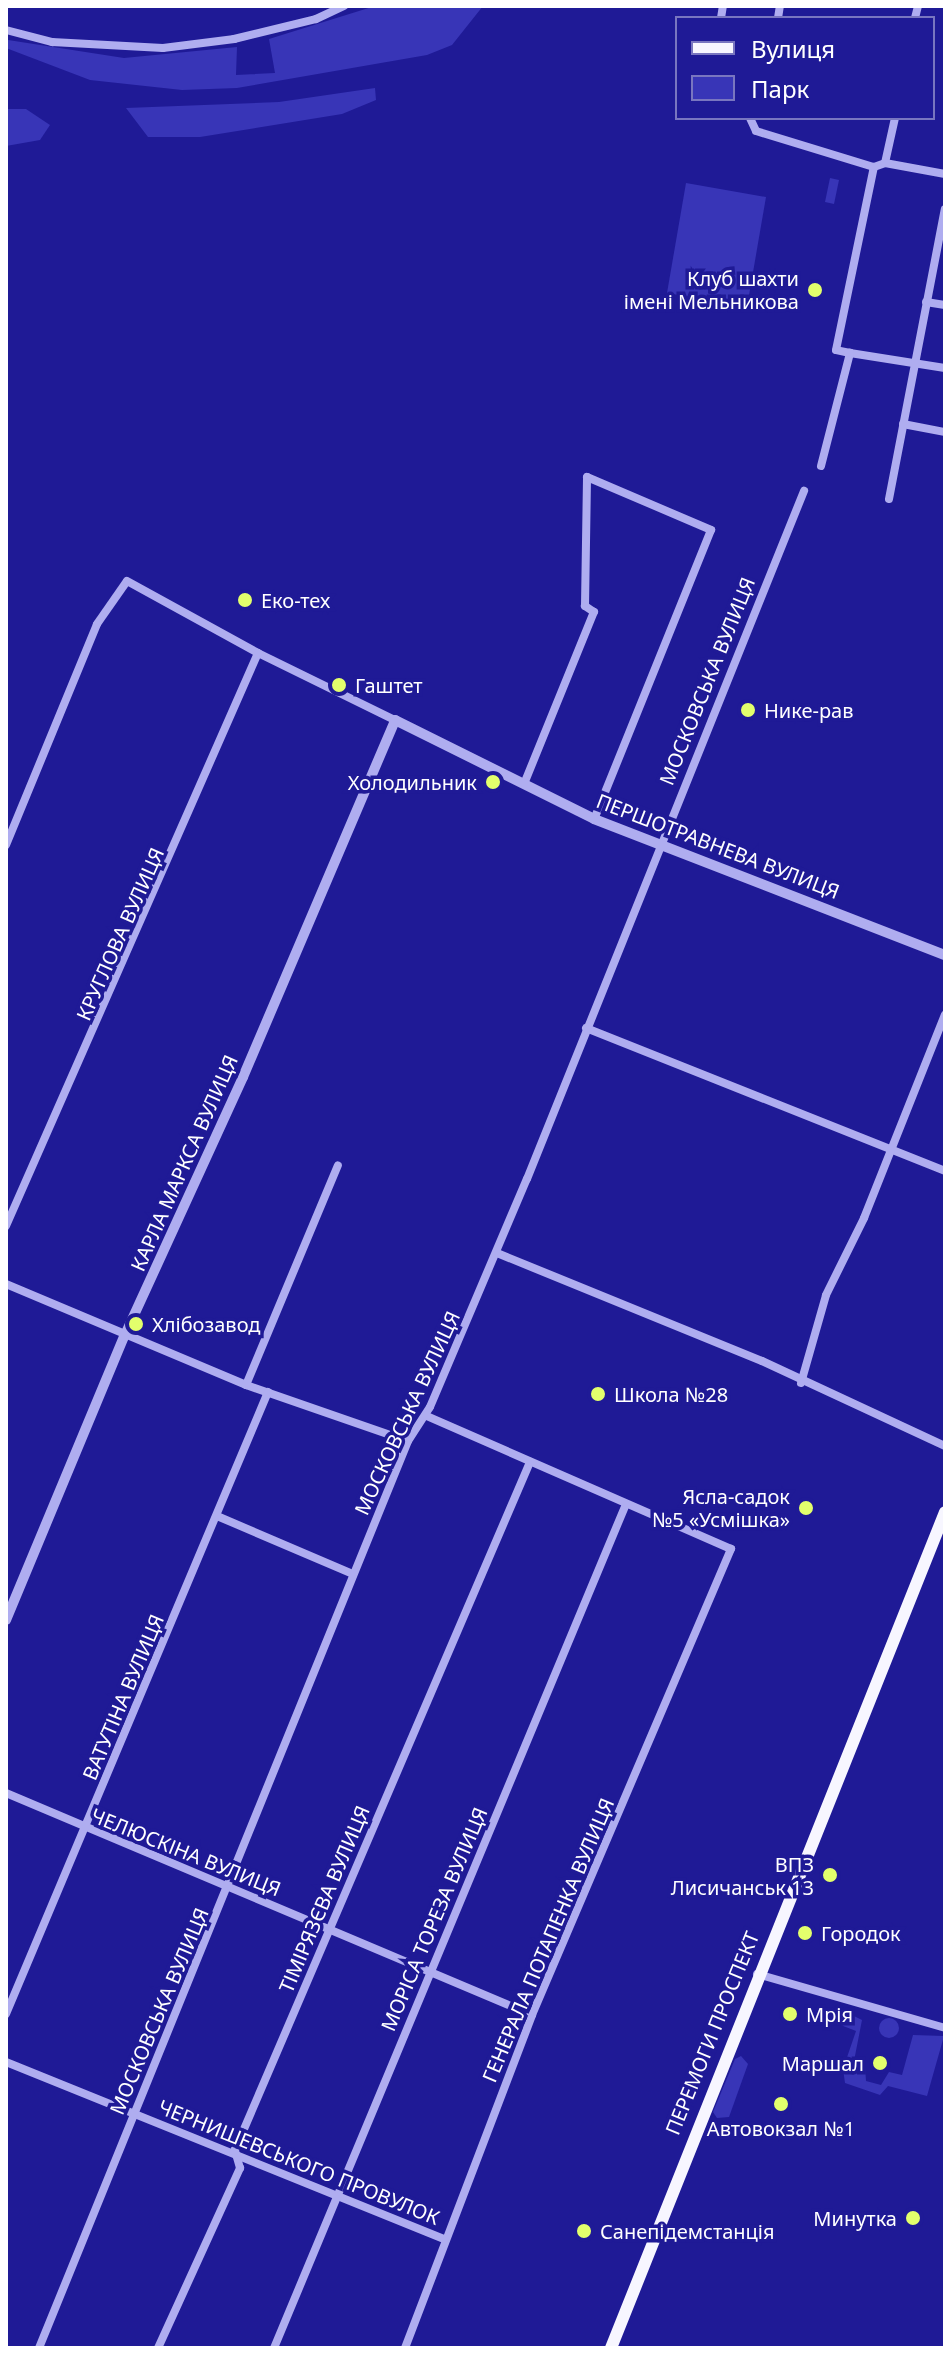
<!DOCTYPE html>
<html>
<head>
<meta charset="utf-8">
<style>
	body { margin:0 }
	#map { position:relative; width:951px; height:2354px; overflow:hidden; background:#1f1a96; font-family:"Noto Sans",sans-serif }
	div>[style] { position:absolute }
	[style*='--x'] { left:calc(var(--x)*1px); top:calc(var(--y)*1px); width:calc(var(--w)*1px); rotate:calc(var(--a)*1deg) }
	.green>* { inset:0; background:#3835b7 }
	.round { border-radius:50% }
	.minor>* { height:8px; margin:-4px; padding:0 4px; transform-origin:4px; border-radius:4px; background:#afadf0 }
	.tertiary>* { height:10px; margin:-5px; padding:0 5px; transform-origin:5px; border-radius:5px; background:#afadf0 }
	.primary>* { height:12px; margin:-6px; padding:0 6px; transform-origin:6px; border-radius:6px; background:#f7f6ff }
	.dots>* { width:22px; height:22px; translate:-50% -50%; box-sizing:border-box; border:4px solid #1f1a96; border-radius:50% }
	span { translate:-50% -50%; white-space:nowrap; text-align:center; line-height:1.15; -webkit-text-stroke:7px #1f1a96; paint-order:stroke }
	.poi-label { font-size:20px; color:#fff }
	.right { translate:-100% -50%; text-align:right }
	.left { translate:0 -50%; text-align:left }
	.street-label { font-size:20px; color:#fff }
	.frame { position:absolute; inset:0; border:8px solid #fff; pointer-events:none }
	.legend { position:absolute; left:675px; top:16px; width:260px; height:104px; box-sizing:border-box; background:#1f1a96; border:2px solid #7976c0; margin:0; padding:10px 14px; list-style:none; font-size:24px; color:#fff }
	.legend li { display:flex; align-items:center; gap:16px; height:40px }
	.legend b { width:40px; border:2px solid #7976c0 }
</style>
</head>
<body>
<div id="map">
	<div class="green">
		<i style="clip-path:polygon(375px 6px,483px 6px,452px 45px,427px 55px,237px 88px,182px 90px,90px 80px,6px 48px,8px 40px,124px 58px,237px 47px,236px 75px,275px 73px,269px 39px)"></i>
		<i style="clip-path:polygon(375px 88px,376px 100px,342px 114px,200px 137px,148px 137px,126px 108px,279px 102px)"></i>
		<i style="clip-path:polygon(6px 109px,26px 109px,50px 125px,40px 140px,6px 146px)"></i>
		<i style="clip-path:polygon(830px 178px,839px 180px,834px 204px,825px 202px)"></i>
		<i style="clip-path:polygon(686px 183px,766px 197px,747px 307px,667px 293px)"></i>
		<i style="clip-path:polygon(838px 2008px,862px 2020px,854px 2061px,865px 2066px,866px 2081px,881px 2085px,889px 2072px,902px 2075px,913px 2035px,944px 2036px,927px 2096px,888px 2086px,880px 2095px,845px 2083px,843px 2069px,856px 2031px,833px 2022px)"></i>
		<i class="round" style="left:879px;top:2018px;width:20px;height:20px"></i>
		<i style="clip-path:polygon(741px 2056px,748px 2064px,729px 2117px,717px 2118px,713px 2112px,735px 2059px)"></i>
	</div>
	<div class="minor">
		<i style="--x:721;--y:18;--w:12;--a:-81"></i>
		<i style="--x:778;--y:18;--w:12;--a:-81"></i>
		<i style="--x:915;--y:18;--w:12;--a:-76"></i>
		<i style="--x:6;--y:30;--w:48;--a:14.6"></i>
		<i style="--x:52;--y:42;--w:111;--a:3.1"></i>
		<i style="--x:163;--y:48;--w:72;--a:-7.2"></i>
		<i style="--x:234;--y:39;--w:84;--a:-13.7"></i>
		<i style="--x:316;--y:19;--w:31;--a:-25"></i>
		<i style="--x:750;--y:118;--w:14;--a:65"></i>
		<i style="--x:756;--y:131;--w:123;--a:17"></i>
		<i style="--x:885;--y:163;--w:61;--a:10.4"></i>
		<i style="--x:926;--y:302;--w:19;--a:9"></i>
		<i style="--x:850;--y:353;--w:96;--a:9"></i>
		<i style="--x:903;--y:424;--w:43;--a:10.8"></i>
		<i style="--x:821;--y:466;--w:117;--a:-75.6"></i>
		<i style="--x:850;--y:353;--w:14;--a:-168"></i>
		<i style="--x:836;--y:350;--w:187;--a:-78.3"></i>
		<i style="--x:874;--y:167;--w:12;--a:-20"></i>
		<i style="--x:885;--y:163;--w:46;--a:-77.5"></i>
		<i style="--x:889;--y:499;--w:295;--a:-79.1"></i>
		<i style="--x:524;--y:784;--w:186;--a:-67.9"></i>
		<i style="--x:594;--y:612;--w:11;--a:-146"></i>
		<i style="--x:585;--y:606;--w:129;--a:-89.1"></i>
		<i style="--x:587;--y:477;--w:135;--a:23.1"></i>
		<i style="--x:711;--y:530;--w:312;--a:112"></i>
		<i style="--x:6;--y:845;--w:239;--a:-67.6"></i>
		<i style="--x:97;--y:624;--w:52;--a:-55.1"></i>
		<i style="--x:127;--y:581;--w:149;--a:28.8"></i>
		<i style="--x:258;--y:653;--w:153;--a:26.1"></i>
		<i style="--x:586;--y:1028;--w:386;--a:21.7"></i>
		<i style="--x:6;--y:1226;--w:626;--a:-66.26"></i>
		<i style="--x:497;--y:1253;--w:286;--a:22.2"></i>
		<i style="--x:762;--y:1361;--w:202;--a:24.9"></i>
		<i style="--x:6;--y:1284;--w:260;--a:22.8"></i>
		<i style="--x:246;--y:1385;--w:171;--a:19.1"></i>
		<i style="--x:801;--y:1383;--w:91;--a:-74.1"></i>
		<i style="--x:826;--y:1295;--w:86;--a:-63.7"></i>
		<i style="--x:864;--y:1218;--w:219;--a:-68.3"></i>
		<i style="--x:246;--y:1385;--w:238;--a:-67.3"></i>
		<i style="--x:217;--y:1516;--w:148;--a:23.1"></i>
		<i style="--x:6;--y:1793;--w:571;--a:22.88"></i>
		<i style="--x:757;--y:1974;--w:196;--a:16"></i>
		<i style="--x:6;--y:2014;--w:675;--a:-67.16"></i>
		<i style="--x:6;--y:2062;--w:473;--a:22"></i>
		<i style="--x:39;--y:2348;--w:979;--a:-67.86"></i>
		<i style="--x:408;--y:1441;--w:40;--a:-57.1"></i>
		<i style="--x:430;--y:1407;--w:248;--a:-67"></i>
		<i style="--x:527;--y:1179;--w:742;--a:-68.07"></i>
		<i style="--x:158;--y:2348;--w:198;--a:-65.5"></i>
		<i style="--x:240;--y:2168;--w:19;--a:-106"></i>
		<i style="--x:235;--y:2150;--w:749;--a:-66.79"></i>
		<i style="--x:274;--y:2348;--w:914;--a:-67.36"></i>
		<i style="--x:405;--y:2348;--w:356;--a:-69.1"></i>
		<i style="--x:532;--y:2015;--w:507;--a:-66.88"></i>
		<i style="--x:731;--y:1549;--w:333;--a:-156.4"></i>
	</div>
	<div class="tertiary">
		<i style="--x:6;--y:1620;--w:307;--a:-67.4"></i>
		<i style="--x:124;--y:1337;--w:286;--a:-65.4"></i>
		<i style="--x:243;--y:1077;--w:388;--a:-66.9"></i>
		<i style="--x:395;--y:720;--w:222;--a:26.4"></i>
		<i style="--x:594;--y:819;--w:376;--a:21.2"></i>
	</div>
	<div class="primary">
		<i style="--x:611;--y:2348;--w:900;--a:-68.22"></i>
	</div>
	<div class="dots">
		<i style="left:815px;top:290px;background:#e3ff6c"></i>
		<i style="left:245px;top:600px;background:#e3ff6c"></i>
		<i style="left:339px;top:685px;background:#e3ff6c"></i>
		<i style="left:748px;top:710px;background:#e3ff6c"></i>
		<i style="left:493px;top:782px;background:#e3ff6c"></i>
		<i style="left:136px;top:1324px;background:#e3ff6c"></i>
		<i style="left:598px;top:1394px;background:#e3ff6c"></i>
		<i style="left:806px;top:1508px;background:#e3ff6c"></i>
		<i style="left:830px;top:1875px;background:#e3ff6c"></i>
		<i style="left:805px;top:1933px;background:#e3ff6c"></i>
		<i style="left:790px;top:2014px;background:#e3ff6c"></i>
		<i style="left:880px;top:2063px;background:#e3ff6c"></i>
		<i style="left:781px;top:2104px;background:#e3ff6c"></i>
		<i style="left:913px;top:2218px;background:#e3ff6c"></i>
		<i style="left:584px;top:2231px;background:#e3ff6c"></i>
	</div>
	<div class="poi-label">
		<span class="right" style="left:799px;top:290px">Клуб шахти<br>імені Мельникова</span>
		<span class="left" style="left:261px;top:600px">Еко-тех</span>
		<span class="left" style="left:355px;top:685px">Гаштет</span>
		<span class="left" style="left:764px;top:710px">Нике-рав</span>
		<span class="right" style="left:477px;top:782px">Холодильник</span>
		<span class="left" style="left:152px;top:1324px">Хлібозавод</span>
		<span class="left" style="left:614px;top:1394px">Школа №28</span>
		<span class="right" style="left:790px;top:1508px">Ясла-садок<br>№5 «Усмішка»</span>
		<span class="right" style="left:814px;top:1876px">ВПЗ<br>Лисичанськ 13</span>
		<span class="left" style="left:821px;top:1933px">Городок</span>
		<span class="left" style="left:806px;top:2014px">Мрія</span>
		<span class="right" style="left:864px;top:2063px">Маршал</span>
		<span style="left:781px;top:2128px">Автовокзал №1</span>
		<span class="right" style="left:897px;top:2218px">Минутка</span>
		<span class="left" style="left:600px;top:2231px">Санепідемстанція</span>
	</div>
	<div class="street-label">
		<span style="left:707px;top:681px;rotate:-68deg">МОСКОВСЬКА ВУЛИЦЯ</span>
		<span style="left:718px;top:846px;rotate:21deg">ПЕРШОТРАВНЕВА ВУЛИЦЯ</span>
		<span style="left:120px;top:934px;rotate:-66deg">КРУГЛОВА ВУЛИЦЯ</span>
		<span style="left:184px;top:1163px;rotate:-66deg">КАРЛА МАРКСА ВУЛИЦЯ</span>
		<span style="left:407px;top:1413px;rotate:-65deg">МОСКОВСЬКА ВУЛИЦЯ</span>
		<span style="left:123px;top:1697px;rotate:-67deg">ВАТУТІНА ВУЛИЦЯ</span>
		<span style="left:186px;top:1852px;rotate:22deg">ЧЕЛЮСКІНА ВУЛИЦЯ</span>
		<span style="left:324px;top:1899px;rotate:-67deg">ТІМІРЯЗЄВА ВУЛИЦЯ</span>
		<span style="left:434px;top:1919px;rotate:-67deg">МОРІСА ТОРЕЗА ВУЛИЦЯ</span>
		<span style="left:548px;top:1940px;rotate:-67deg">ГЕНЕРАЛА ПОТАПЕНКА ВУЛИЦЯ</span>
		<span style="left:159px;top:2011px;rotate:-67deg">МОСКОВСЬКА ВУЛИЦЯ</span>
		<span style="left:712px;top:2033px;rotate:-68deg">ПЕРЕМОГИ ПРОСПЕКТ</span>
		<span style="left:299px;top:2162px;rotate:22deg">ЧЕРНИШЕВСЬКОГО ПРОВУЛОК</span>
	</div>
	<div class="frame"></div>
	<ul class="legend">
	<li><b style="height:10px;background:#f7f6ff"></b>Вулиця</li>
	<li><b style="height:22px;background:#3835b7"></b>Парк</li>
	</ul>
</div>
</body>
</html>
